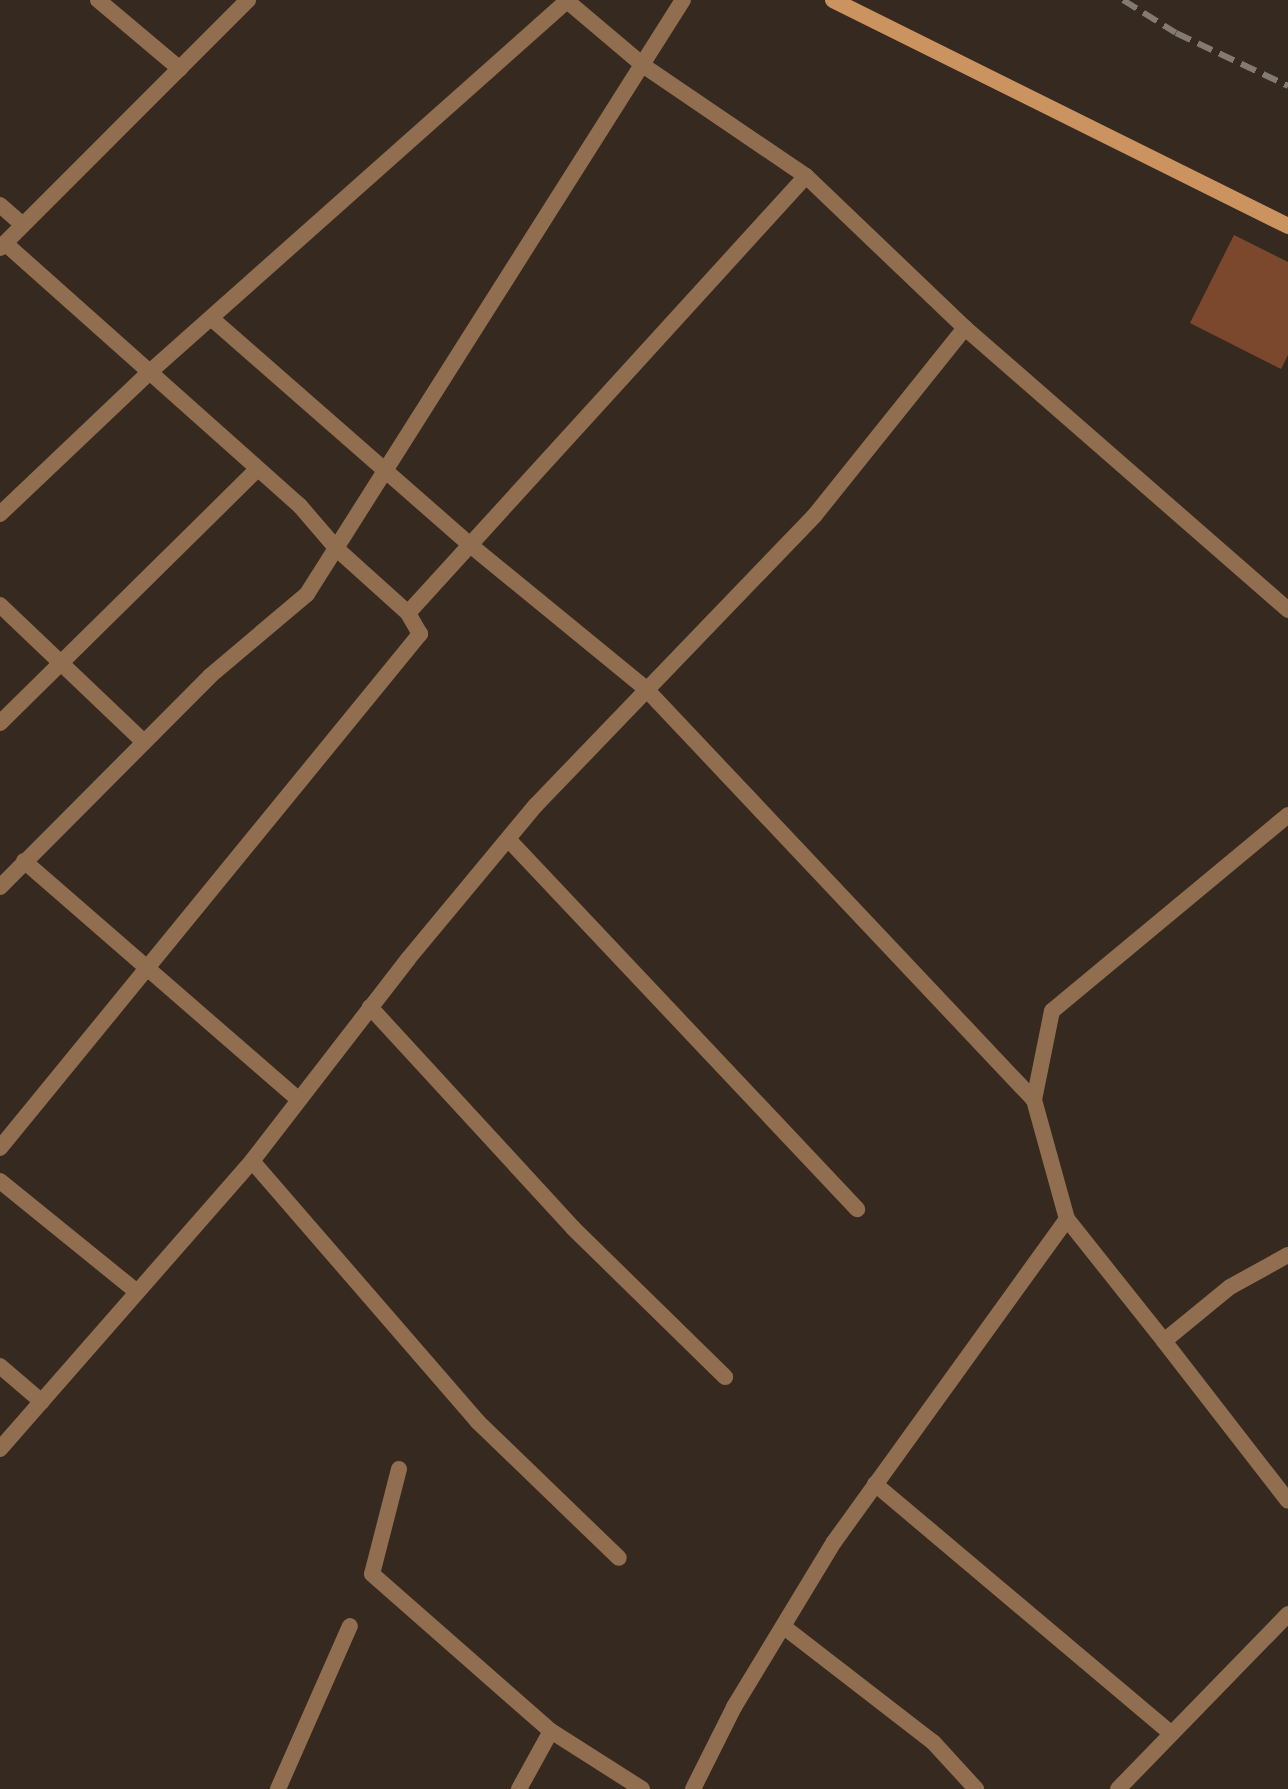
<!DOCTYPE html>
<html>
<head>
<meta charset="utf-8">
<style>
	body { margin:0 }
	#map { position:relative; width:1288px; height:1789px; overflow:hidden; background:#36291f; font-family:Helvetica,sans-serif }
	div>[style] { position:absolute }
	[style*='--x'] { left:calc(var(--x)*1px); top:calc(var(--y)*1px); width:calc(var(--w)*1px); rotate:calc(var(--a)*1deg) }
	.building>* { inset:0; background:#7c482d }
	.street>* { height:16px; margin:-8px; padding:0 8px; transform-origin:8px; border-radius:8px; background:#916e4f }
	.secondary>* { height:16px; margin:-8px; padding:0 8px; transform-origin:8px; border-radius:8px; background:#cb935f }
	.rail>* { height:6px; margin-top:-3px; transform-origin:0; background:repeating-linear-gradient(90deg,#847a71 0 16px,transparent 0 24px) }
	span { translate:-50% -50%; white-space:nowrap; text-align:center; line-height:1.15; -webkit-text-stroke:8px #2c1f15; paint-order:stroke }
</style>
</head>
<body>
<div id="map">
	<div class="building">
		<i style="clip-path:polygon(1234px 235px,1288px 262px,1288px 355px,1281px 369px,1190px 323px)"></i>
	</div>
	<div class="street">
		<i style="--x:98;--y:0;--w:107;--a:40.1"></i>
		<i style="--x:567;--y:1;--w:101;--a:40.2"></i>
		<i style="--x:644;--y:66;--w:196;--a:34.2"></i>
		<i style="--x:806;--y:176;--w:220;--a:43.7"></i>
		<i style="--x:0;--y:205;--w:30;--a:41"></i>
		<i style="--x:0;--y:248;--w:351;--a:-45"></i>
		<i style="--x:211;--y:318;--w:343;--a:41.2"></i>
		<i style="--x:469;--y:544;--w:229;--a:39.3"></i>
		<i style="--x:646;--y:689;--w:565;--a:46.65"></i>
		<i style="--x:0;--y:514;--w:209;--a:-43.5"></i>
		<i style="--x:152;--y:370;--w:557;--a:-41.65"></i>
		<i style="--x:0;--y:605;--w:197;--a:43.6"></i>
		<i style="--x:408;--y:613;--w:591;--a:-47.67"></i>
		<i style="--x:0;--y:723;--w:362;--a:-44.6"></i>
		<i style="--x:508;--y:839;--w:509;--a:46.67"></i>
		<i style="--x:24;--y:861;--w:364;--a:41"></i>
		<i style="--x:0;--y:887;--w:298;--a:-45.1"></i>
		<i style="--x:210;--y:676;--w:127;--a:-40.2"></i>
		<i style="--x:307;--y:594;--w:703;--a:-57.67"></i>
		<i style="--x:370;--y:1007;--w:300;--a:47.4"></i>
		<i style="--x:573;--y:1228;--w:213;--a:44.4"></i>
		<i style="--x:0;--y:1148;--w:664;--a:-50.75"></i>
		<i style="--x:420;--y:634;--w:24;--a:-120"></i>
		<i style="--x:408;--y:613;--w:96;--a:-138"></i>
		<i style="--x:337;--y:549;--w:57;--a:-130.7"></i>
		<i style="--x:300;--y:506;--w:395;--a:-138.3"></i>
		<i style="--x:252;--y:1161;--w:344;--a:49.1"></i>
		<i style="--x:477;--y:1421;--w:197;--a:44"></i>
		<i style="--x:0;--y:1181;--w:176;--a:39"></i>
		<i style="--x:1067;--y:1219;--w:156;--a:51.5"></i>
		<i style="--x:1164;--y:1341;--w:85;--a:-39.3"></i>
		<i style="--x:1230;--y:1287;--w:66;--a:-28.9"></i>
		<i style="--x:1164;--y:1341;--w:202;--a:52.2"></i>
		<i style="--x:0;--y:1366;--w:55;--a:40.6"></i>
		<i style="--x:0;--y:1449;--w:383;--a:-48.8"></i>
		<i style="--x:252;--y:1161;--w:255;--a:-52.3"></i>
		<i style="--x:408;--y:959;--w:200;--a:-50.3"></i>
		<i style="--x:536;--y:805;--w:402;--a:-46.1"></i>
		<i style="--x:815;--y:515;--w:240;--a:-51.3"></i>
		<i style="--x:965;--y:328;--w:429;--a:41.1"></i>
		<i style="--x:399;--y:1469;--w:108;--a:104.4"></i>
		<i style="--x:372;--y:1574;--w:238;--a:41.3"></i>
		<i style="--x:875;--y:1484;--w:387;--a:40.1"></i>
		<i style="--x:784;--y:1627;--w:188;--a:37.7"></i>
		<i style="--x:933;--y:1742;--w:64;--a:47.5"></i>
		<i style="--x:278;--y:1789;--w:178;--a:-66.2"></i>
		<i style="--x:519;--y:1789;--w:66;--a:-61.1"></i>
		<i style="--x:551;--y:1731;--w:108;--a:32.5"></i>
		<i style="--x:693;--y:1789;--w:92;--a:-63.4"></i>
		<i style="--x:734;--y:1707;--w:193;--a:-58.8"></i>
		<i style="--x:834;--y:1542;--w:398;--a:-54.2"></i>
		<i style="--x:1067;--y:1219;--w:123;--a:-105.5"></i>
		<i style="--x:1034;--y:1100;--w:91;--a:-78.6"></i>
		<i style="--x:1052;--y:1011;--w:307;--a:-39.7"></i>
		<i style="--x:1118;--y:1789;--w:244;--a:-45.8"></i>
	</div>
	<div class="secondary">
		<i style="--x:833;--y:0;--w:508;--a:26.41"></i>
	</div>
	<div class="rail">
		<i style="--x:1123;--y:0;--w:62;--a:31.9"></i>
		<i style="--x:1176;--y:33;--w:124;--a:25.3"></i>
	</div>
</div>
</body>
</html>
